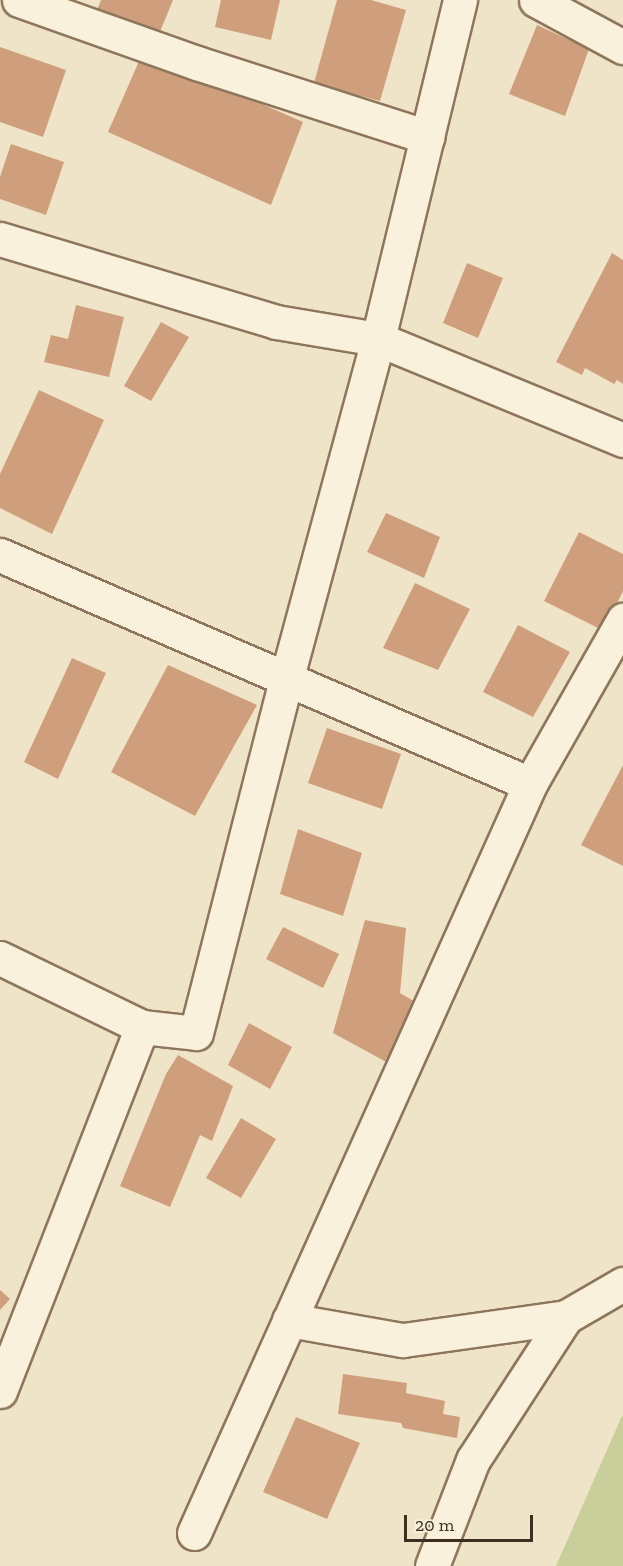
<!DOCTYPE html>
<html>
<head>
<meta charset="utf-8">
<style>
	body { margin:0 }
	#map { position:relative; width:623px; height:1566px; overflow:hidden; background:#f0e4c8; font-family:"Zilla Slab",serif }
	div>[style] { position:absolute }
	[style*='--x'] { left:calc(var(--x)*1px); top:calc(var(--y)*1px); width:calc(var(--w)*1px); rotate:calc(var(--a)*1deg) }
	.green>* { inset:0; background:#c9cf9b }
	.building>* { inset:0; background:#cf9f7d }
	.roads { filter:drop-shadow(2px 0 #8d765c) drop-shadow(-2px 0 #8d765c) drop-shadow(0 2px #8d765c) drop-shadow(0 -2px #8d765c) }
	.minor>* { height:33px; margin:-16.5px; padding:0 16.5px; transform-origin:16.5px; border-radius:16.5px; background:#faf1dc }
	span { translate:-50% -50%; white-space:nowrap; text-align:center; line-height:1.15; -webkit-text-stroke:4.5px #f7eed8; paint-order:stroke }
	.scale { position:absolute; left:404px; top:1515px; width:129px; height:27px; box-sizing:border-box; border:3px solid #3d2e20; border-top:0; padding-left:8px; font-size:18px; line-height:21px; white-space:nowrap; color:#3d2e20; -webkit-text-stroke:4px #f7eed8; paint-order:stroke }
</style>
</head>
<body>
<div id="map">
	<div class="green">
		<i style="clip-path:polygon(623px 1416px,623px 1566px,556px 1566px,621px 1418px)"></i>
	</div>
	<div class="building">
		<i style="clip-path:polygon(101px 0,173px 0,157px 39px,96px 13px)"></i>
		<i style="clip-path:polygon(221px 0,280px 0,271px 40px,215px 27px)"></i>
		<i style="clip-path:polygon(337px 0,371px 0,406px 10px,380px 101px,314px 83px)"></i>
		<i style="clip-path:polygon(537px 25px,589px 49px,565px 116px,509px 94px)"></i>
		<i style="clip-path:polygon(0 47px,66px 70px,43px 137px,0 122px)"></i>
		<i style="clip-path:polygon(143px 52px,303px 122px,271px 205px,108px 132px)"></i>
		<i style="clip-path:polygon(11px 144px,64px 162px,46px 215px,0 199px,0 177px)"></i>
		<i style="clip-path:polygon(612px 253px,623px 260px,623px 384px,617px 380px,614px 384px,585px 368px,582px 375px,556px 362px)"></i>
		<i style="clip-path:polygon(467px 263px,503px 278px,478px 338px,443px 323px)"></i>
		<i style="clip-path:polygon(76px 305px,124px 317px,109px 377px,44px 362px,51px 335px,68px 339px)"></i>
		<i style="clip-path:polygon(161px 322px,189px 337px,151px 401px,124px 386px)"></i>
		<i style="clip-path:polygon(39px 390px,104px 420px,52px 534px,0 508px,0 474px)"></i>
		<i style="clip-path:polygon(386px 513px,440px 537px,424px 578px,367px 552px)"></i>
		<i style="clip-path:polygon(579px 532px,623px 554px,623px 591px,604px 631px,544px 601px)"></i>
		<i style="clip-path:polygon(415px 583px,470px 609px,438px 670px,383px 648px)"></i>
		<i style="clip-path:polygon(518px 625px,570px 652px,533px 717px,483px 692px)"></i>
		<i style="clip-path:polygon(72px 658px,106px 673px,58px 779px,24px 762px)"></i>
		<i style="clip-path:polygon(168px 665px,257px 705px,195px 816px,111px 772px)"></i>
		<i style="clip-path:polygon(327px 728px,401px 754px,382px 809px,308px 783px)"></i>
		<i style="clip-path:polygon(623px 765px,623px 866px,581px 845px)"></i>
		<i style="clip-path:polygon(298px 829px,362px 853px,343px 916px,280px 894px)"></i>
		<i style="clip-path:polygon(365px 920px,406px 928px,400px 993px,424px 1007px,401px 1070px,333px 1033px)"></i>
		<i style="clip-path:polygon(283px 927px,339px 954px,323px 988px,266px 959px)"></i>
		<i style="clip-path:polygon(249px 1023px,292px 1047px,270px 1089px,228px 1065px)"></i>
		<i style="clip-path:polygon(178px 1055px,233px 1086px,212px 1141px,200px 1135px,170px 1207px,120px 1186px,166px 1074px)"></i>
		<i style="clip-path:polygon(241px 1118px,276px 1139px,241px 1198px,206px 1178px)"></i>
		<i style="clip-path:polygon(0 1290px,10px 1299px,0 1310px)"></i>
		<i style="clip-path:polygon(343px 1374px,407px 1383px,406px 1393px,445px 1401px,443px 1414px,460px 1417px,457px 1438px,403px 1428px,401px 1423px,338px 1414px)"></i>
		<i style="clip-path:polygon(296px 1417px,360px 1443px,327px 1519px,263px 1492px)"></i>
	</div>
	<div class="roads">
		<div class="minor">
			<i style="--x:19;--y:0;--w:189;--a:19.5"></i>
			<i style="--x:197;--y:63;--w:242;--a:17.8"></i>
			<i style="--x:536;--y:0;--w:99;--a:28.4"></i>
			<i style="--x:0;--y:239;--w:288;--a:16.7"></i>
			<i style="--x:276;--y:322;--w:103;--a:9.5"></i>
			<i style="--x:378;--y:339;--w:265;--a:22.4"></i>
			<i style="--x:0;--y:555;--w:577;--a:23.37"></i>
			<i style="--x:0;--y:958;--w:158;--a:25.9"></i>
			<i style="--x:142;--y:1027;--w:54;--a:6.3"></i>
			<i style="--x:196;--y:1033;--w:367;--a:-75.7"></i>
			<i style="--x:287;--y:677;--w:350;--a:-74.9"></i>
			<i style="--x:378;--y:339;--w:349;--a:-76.4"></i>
			<i style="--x:289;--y:1320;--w:116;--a:10"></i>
			<i style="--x:403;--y:1340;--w:165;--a:-8"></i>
			<i style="--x:0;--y:1391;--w:391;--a:-68.7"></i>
			<i style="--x:194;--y:1533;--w:821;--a:-65.84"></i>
			<i style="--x:530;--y:784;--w:189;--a:-60.4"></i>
			<i style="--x:432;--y:1566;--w:114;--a:-68.9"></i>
			<i style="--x:473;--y:1460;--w:171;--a:-57"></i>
			<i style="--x:566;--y:1317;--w:66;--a:-30.1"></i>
		</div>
	</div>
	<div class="scale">20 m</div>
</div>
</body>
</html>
